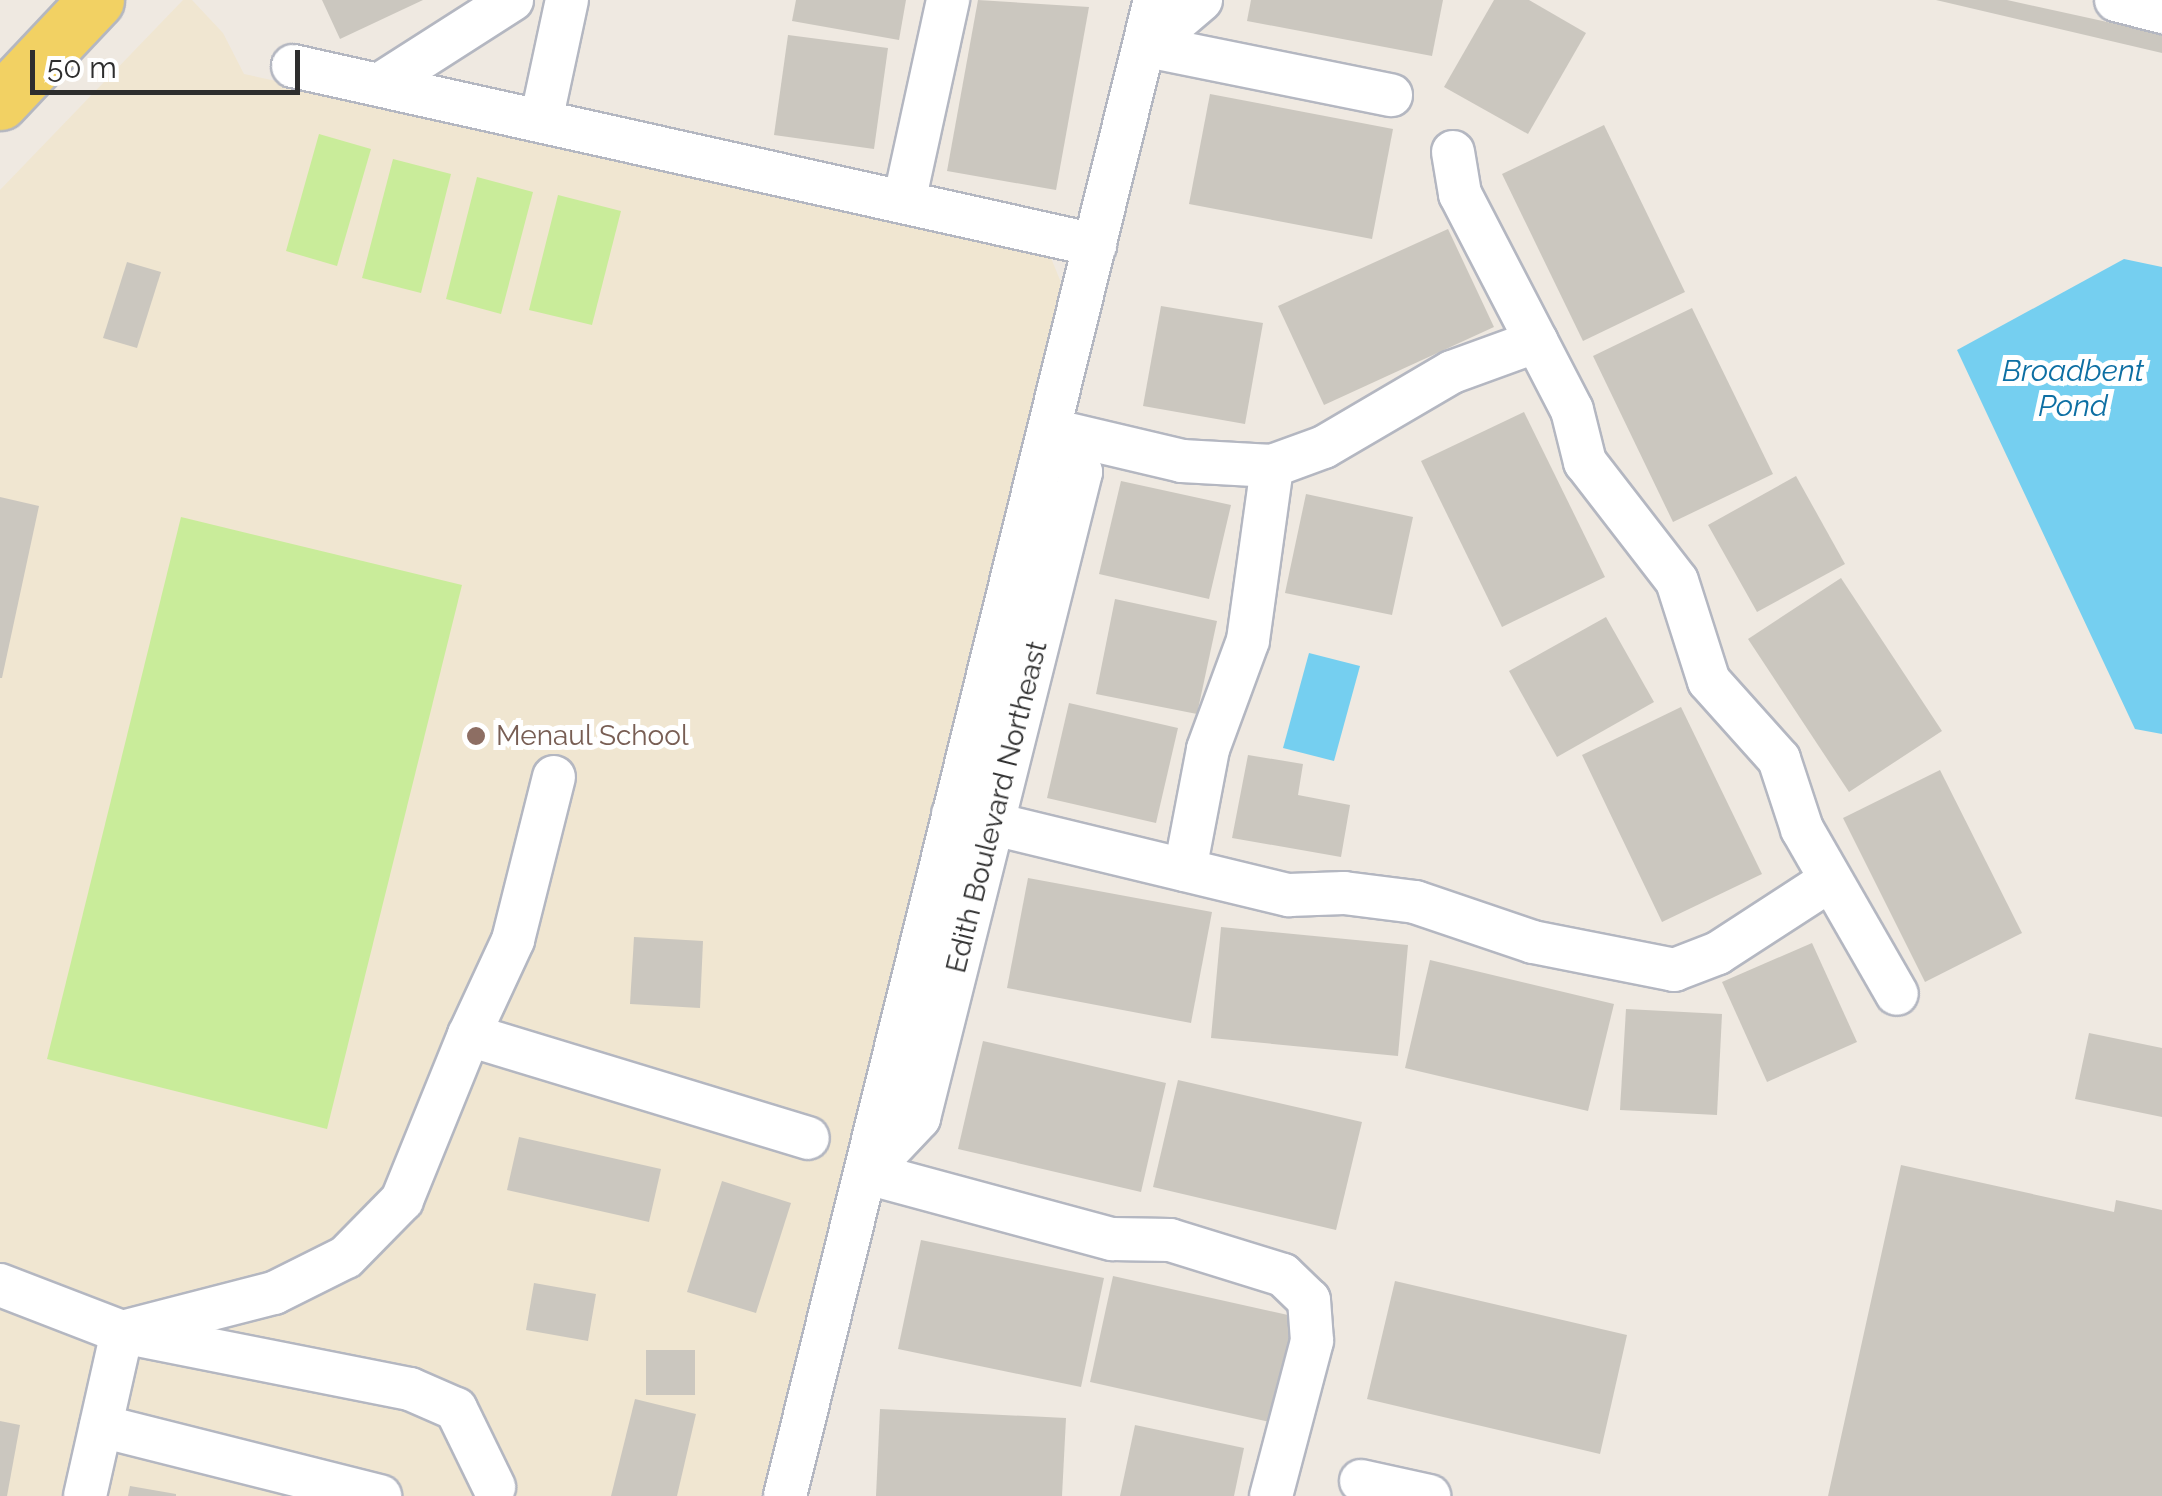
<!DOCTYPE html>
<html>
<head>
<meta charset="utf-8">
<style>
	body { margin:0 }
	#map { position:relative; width:2162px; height:1496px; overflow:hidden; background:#efe9e1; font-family:Raleway,sans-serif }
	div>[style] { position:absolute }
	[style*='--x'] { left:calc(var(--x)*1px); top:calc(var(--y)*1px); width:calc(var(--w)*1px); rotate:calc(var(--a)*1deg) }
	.education>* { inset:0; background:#f0e6d1 }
	.pitch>* { inset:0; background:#c9ec9a }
	.water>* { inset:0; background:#75cff0 }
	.building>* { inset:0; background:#cbc7bf }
	.roads { filter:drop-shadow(2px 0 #b4b7c1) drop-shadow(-2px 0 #b4b7c1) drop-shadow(0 2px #b4b7c1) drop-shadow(0 -2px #b4b7c1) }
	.minor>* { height:42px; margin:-21px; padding:0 21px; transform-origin:21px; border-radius:21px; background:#fff }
	.major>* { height:55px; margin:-27.5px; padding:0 27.5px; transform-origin:27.5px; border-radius:27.5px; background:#f2d163 }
	.dots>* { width:28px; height:28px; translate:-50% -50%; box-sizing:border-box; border:5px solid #fff; border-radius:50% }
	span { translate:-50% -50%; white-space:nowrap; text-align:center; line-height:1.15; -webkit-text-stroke:10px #fff; paint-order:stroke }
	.education-label { font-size:28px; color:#785e54 }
	.left { translate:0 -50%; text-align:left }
	.street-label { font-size:28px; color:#2e2e2e }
	.water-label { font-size:30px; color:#0d6fa3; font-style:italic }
	.scale { position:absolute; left:30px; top:50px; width:270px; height:45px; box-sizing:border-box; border:5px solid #2e2e2e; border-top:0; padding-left:12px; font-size:30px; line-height:35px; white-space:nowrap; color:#2e2e2e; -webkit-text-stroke:8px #fff; paint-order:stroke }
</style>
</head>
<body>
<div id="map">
	<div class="education">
		<i style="clip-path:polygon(183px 0,192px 0,223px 33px,244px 74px,1029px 243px,1051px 258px,1060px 280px,1062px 296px,761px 1496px,0 1496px,0 190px)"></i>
	</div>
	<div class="pitch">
		<i style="clip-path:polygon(319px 134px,371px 149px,337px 266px,286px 251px)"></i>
		<i style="clip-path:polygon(393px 159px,451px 174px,421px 293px,362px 278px)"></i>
		<i style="clip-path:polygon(477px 177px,533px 192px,501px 314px,446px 299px)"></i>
		<i style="clip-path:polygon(558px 195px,621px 211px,592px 325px,529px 310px)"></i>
		<i style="clip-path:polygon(181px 517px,462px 585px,327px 1129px,47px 1059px)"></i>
	</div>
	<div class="water">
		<i style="clip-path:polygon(2124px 259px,2162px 267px,2162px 734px,2135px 729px,1957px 350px)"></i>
		<i style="clip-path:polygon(1309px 653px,1360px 666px,1334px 761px,1283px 748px)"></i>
	</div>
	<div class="building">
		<i style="clip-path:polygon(322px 0,423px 0,340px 39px)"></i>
		<i style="clip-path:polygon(796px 0,906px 0,899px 40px,792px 21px)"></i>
		<i style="clip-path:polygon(978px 0,1089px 7px,1056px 190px,947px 171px)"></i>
		<i style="clip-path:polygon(1251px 0,1443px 0,1432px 56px,1247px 21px)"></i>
		<i style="clip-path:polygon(1494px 0,1529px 0,1586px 33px,1528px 134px,1444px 87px)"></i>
		<i style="clip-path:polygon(1936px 0,2007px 0,2162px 34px,2162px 53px)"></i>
		<i style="clip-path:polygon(788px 35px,888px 48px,874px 149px,774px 135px)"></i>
		<i style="clip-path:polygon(1210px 94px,1393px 129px,1372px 239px,1189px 204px)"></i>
		<i style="clip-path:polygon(1604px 125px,1685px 292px,1583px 341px,1502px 174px)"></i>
		<i style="clip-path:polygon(1448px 229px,1494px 327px,1324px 405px,1278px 306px)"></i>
		<i style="clip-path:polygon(127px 262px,161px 272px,137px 348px,103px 338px)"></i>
		<i style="clip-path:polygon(1161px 306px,1263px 323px,1245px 424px,1143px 406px)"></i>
		<i style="clip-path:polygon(1692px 308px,1773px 474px,1673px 522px,1593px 356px)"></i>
		<i style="clip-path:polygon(1524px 412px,1605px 577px,1502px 627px,1421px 461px)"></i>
		<i style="clip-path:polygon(1796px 476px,1845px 564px,1757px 612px,1708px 525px)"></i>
		<i style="clip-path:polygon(1121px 481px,1231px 505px,1209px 599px,1099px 574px)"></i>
		<i style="clip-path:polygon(1306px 494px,1413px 517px,1392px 615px,1285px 593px)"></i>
		<i style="clip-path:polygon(0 497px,39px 506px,2px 678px,0 678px)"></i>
		<i style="clip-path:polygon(1841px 578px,1942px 731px,1849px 792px,1748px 639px)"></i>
		<i style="clip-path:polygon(1115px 599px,1217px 621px,1197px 714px,1096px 694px)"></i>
		<i style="clip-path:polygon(1606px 617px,1654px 702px,1557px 757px,1509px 671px)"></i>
		<i style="clip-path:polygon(1069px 703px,1178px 728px,1156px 823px,1047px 798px)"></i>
		<i style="clip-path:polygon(1681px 707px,1762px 874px,1662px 922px,1582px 755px)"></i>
		<i style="clip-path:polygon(1248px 755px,1303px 764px,1298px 795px,1350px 805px,1341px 857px,1232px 838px)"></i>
		<i style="clip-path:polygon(1940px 770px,2022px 933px,1925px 982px,1843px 818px)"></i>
		<i style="clip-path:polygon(1028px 878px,1212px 912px,1191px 1023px,1007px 988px)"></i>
		<i style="clip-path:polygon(1221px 927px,1408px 945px,1398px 1056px,1211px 1038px)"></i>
		<i style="clip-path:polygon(634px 937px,703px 941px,700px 1008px,630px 1004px)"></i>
		<i style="clip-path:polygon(1812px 943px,1857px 1042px,1767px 1082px,1722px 982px)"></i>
		<i style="clip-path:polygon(1430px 960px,1614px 1004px,1588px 1111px,1405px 1068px)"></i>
		<i style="clip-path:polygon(1626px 1009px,1722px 1014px,1717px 1115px,1620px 1110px)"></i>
		<i style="clip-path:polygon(2089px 1033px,2162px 1048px,2162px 1117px,2075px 1099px)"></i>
		<i style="clip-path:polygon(983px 1041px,1166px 1083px,1141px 1192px,958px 1149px)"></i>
		<i style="clip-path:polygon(1178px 1080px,1362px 1122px,1336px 1230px,1153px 1187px)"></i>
		<i style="clip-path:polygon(519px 1137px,661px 1169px,649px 1222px,507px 1190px)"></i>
		<i style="clip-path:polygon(1901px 1165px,2114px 1212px,2116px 1200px,2162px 1210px,2162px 1496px,1828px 1496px)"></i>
		<i style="clip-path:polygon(722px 1181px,791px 1203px,756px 1313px,687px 1292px)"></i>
		<i style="clip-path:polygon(921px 1240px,1104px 1278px,1081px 1387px,898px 1349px)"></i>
		<i style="clip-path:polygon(1113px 1276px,1297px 1317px,1274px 1423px,1090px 1382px)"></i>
		<i style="clip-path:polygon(1395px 1281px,1627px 1335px,1600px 1454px,1367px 1399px)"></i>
		<i style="clip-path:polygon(534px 1283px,596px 1294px,588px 1341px,526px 1330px)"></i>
		<i style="clip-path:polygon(646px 1350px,695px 1350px,695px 1395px,646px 1395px)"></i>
		<i style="clip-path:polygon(635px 1399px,696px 1414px,677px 1496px,611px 1496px)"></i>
		<i style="clip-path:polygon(880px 1409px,1066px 1418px,1062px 1496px,876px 1496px)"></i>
		<i style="clip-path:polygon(0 1421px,20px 1425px,7px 1496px,0 1496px)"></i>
		<i style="clip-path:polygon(1135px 1425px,1244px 1448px,1234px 1496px,1120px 1496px)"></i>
		<i style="clip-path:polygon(130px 1486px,176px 1494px,176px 1496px,128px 1496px)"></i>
	</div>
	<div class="roads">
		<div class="minor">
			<i style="--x:2116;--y:0;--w:48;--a:14.6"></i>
			<i style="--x:1147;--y:46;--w:249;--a:11.4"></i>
			<i style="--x:1147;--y:46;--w:71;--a:-40.4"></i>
			<i style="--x:293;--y:66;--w:822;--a:12.58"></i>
			<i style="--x:379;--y:85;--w:158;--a:-32.6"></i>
			<i style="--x:541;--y:121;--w:124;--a:-77.9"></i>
			<i style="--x:1453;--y:152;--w:43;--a:80.5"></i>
			<i style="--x:1460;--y:194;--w:243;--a:62.6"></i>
			<i style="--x:1572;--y:410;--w:54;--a:76"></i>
			<i style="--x:1585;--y:462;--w:150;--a:52.3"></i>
			<i style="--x:1677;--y:581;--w:105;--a:72.3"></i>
			<i style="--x:1709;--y:681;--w:105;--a:48.1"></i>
			<i style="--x:1779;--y:759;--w:74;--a:71.8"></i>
			<i style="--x:1802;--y:829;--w:190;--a:60.1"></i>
			<i style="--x:904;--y:202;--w:207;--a:-77.7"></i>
			<i style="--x:1051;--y:430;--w:135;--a:13.3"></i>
			<i style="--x:1182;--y:461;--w:90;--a:3.2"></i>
			<i style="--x:1272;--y:466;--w:55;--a:-20.1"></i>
			<i style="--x:1324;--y:447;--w:148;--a:-30.4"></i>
			<i style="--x:1452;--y:372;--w:90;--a:-20"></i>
			<i style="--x:953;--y:814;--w:346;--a:13.6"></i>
			<i style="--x:1289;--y:895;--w:55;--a:-2.1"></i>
			<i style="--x:1344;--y:893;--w:72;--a:7.2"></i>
			<i style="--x:1415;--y:902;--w:125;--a:18.7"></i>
			<i style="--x:1533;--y:942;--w:144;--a:11.2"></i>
			<i style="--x:1674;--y:970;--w:47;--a:-21.1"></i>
			<i style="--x:1718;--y:953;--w:132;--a:-33"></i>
			<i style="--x:1185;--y:870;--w:123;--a:-79.2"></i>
			<i style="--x:1208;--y:749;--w:116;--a:-69.8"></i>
			<i style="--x:1248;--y:640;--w:176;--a:-82.1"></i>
			<i style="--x:469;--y:1035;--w:105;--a:-65.1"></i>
			<i style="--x:513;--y:940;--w:168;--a:-75.9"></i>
			<i style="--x:867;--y:1173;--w:76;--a:-46.6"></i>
			<i style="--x:919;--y:1118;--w:666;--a:-75.92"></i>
			<i style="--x:1081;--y:472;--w:52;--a:-125.5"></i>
			<i style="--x:867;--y:1173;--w:254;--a:15.1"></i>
			<i style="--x:1112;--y:1239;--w:58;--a:1"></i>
			<i style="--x:1170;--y:1240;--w:118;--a:17.2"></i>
			<i style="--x:1283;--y:1275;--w:36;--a:44"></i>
			<i style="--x:1309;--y:1300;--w:41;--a:85.8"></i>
			<i style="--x:1312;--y:1341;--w:160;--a:104.8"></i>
			<i style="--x:0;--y:1285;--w:131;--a:21.1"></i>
			<i style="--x:122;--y:1332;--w:157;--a:-14.4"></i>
			<i style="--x:274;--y:1293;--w:80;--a:-26.6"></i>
			<i style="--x:346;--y:1257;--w:80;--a:-45.5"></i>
			<i style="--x:402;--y:1200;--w:178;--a:-67.9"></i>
			<i style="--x:469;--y:1035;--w:354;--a:16.9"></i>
			<i style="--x:101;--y:1426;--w:288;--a:14.1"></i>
			<i style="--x:1361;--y:1481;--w:70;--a:12.4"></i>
			<i style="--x:85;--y:1496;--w:168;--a:-77.3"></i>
			<i style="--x:122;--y:1332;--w:294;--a:11.2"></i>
			<i style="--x:410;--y:1389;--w:50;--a:23.5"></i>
			<i style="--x:456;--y:1409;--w:87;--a:64"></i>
			<i style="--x:785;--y:1496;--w:1541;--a:-76.11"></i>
		</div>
		<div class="major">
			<i style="--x:0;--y:102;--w:140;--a:-46.7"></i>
		</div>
	</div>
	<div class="dots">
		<i style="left:476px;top:736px;background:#8d6e63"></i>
	</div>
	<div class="education-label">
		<span class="left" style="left:496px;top:736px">Menaul School</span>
	</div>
	<div class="street-label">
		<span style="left:997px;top:807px;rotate:-76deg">Edith Boulevard Northeast</span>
	</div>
	<div class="water-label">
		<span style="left:2073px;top:388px">Broadbent<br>Pond</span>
	</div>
	<div class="scale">50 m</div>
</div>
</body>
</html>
